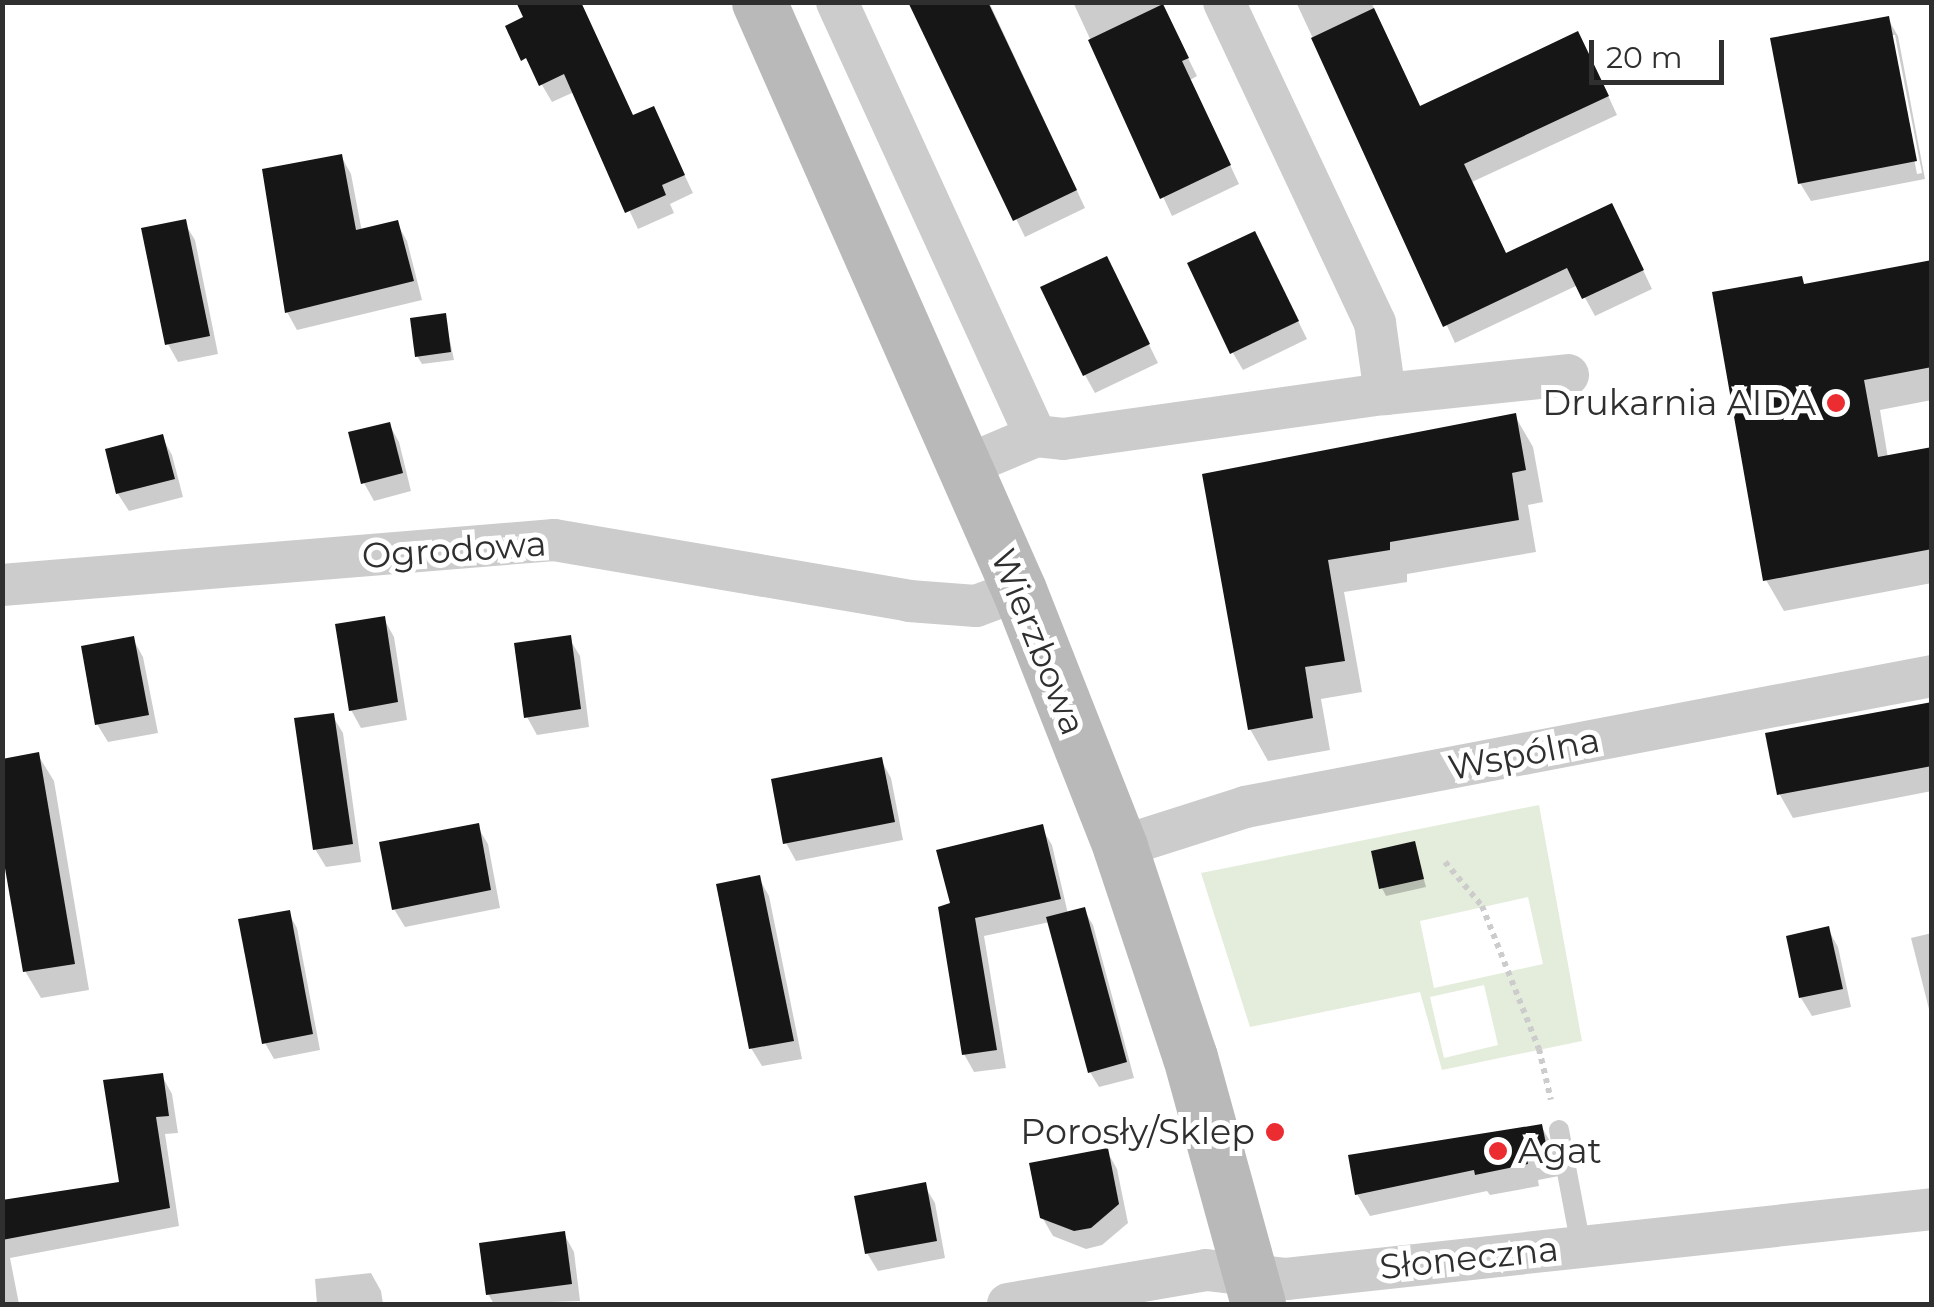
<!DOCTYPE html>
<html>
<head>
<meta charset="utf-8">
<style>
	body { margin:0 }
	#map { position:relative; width:1934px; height:1307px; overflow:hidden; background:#fff; font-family:Montserrat,sans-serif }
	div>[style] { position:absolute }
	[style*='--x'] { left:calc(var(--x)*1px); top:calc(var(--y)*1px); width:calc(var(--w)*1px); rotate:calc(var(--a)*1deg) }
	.green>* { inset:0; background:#e4eddc }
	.shadow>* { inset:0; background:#0003 }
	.building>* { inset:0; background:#161616 }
	.path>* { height:6px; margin-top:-3px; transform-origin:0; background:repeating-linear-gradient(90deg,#ccc 0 5px,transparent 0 10px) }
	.lane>* { height:20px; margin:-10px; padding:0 10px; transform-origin:10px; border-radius:10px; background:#ccc }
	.street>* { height:42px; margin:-21px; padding:0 21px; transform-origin:21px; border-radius:21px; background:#ccc }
	.secondary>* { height:55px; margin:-27.5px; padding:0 27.5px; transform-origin:27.5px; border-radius:27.5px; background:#b9b9b9 }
	.dots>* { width:28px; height:28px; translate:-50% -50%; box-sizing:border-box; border:5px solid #fff; border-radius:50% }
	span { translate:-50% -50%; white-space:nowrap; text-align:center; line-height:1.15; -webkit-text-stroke:10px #fff; paint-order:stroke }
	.poi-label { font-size:35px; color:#2f2f2f }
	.right { translate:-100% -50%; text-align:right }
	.left { translate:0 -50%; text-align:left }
	.street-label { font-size:35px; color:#2f2f2f }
	.frame { position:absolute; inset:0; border:5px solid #2f2f2f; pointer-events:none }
	.scale { position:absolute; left:1589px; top:40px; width:135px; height:45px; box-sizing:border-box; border:5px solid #2f2f2f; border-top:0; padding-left:12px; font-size:30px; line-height:35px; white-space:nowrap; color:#2f2f2f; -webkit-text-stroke:8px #fff; paint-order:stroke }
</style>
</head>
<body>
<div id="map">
	<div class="green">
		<i style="clip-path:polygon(evenodd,1539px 805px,1582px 1041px,1442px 1070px,1420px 992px,1250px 1027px,1201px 873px,1539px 805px,1528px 897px,1543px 964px,1434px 988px,1420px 921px,1528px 897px,1539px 805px,1484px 985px,1498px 1045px,1444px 1058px,1430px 997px,1484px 985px)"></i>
	</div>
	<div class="shadow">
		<i style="clip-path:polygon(909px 2px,989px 2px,1085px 208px,1025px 237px)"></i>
		<i style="clip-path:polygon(1073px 2px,1160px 2px,1197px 76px,1190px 80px,1239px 184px,1172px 216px)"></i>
		<i style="clip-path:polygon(1296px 2px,1371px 2px,1421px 108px,1588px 52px,1617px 115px,1472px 182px,1506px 255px,1621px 224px,1652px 289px,1595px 316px,1578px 285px,1455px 343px)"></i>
		<i style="clip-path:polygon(evenodd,1888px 19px,1898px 36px,1925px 179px,1811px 201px,1800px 183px,1888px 19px,1890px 35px,1895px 35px,1922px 173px,1917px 174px,1890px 35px)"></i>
		<i style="clip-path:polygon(508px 27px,634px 117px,653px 109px,693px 193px,670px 204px,674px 213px,638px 229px,574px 92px,552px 102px)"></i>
		<i style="clip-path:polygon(341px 156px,351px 174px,362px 232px,397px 223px,407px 241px,422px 300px,297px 330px,287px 312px)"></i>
		<i style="clip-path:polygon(184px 222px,195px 240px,218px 354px,178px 362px,168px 344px)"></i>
		<i style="clip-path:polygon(1264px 252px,1307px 339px,1243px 370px,1233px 353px)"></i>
		<i style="clip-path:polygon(1932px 262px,1932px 400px,1880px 410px,1888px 458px,1932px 450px,1932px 583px,1784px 611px,1766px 580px,1805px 286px)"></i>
		<i style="clip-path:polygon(1116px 277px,1158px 363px,1095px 393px,1085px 375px)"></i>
		<i style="clip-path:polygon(445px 316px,454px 360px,422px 364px,417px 356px)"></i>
		<i style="clip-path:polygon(1515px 416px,1533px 447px,1543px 502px,1528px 505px,1536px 552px,1407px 574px,1407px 582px,1344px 592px,1362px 692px,1321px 699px,1330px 750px,1268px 761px,1250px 729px,1374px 440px)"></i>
		<i style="clip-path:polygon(389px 424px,399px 442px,411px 491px,374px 501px,364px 483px)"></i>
		<i style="clip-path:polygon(162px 437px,172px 455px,183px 497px,129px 511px,118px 494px,108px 451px)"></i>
		<i style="clip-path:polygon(384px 619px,394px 637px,407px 720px,361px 728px,351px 710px)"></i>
		<i style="clip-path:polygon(569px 638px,580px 656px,589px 727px,537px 735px,527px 717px)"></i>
		<i style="clip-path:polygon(133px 639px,143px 657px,158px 733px,108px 742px,97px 724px)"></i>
		<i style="clip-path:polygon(1932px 704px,1932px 791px,1793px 818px,1780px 795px,1768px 735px)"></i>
		<i style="clip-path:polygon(332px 715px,343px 733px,361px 862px,326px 867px,315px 849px)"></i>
		<i style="clip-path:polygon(38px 755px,54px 781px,89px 990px,41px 998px,25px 971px)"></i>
		<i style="clip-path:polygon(881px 760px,891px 778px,903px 840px,796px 861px,786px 843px)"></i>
		<i style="clip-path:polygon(477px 826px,488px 844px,500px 908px,405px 927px,394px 909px)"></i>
		<i style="clip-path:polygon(1041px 827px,1052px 845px,1068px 914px,1084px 910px,1093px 925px,1134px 1078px,1099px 1087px,1090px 1072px,1050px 922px,984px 936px,1006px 1068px,974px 1072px,964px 1054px,952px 905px)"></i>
		<i style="clip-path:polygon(1414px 844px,1426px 887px,1386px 896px,1382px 888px)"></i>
		<i style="clip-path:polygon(759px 878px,769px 896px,802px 1059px,762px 1066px,751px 1048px)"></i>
		<i style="clip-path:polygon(288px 912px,297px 928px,320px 1050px,274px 1059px,265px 1043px)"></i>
		<i style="clip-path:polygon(1828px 929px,1838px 947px,1851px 1007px,1812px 1016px,1801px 998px,1789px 938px)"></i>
		<i style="clip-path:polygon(1932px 933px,1932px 1021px,1911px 938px)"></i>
		<i style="clip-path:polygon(162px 1076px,172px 1094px,178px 1133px,165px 1134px,179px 1226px,10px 1258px,19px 1304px,2px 1304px,2px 1202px,122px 1184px)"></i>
		<i style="clip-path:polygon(1541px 1126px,1554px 1148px,1559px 1176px,1538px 1180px,1539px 1186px,1490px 1195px,1487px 1191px,1370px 1216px,1357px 1194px)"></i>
		<i style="clip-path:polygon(1107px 1151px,1117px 1169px,1128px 1223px,1102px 1245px,1086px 1249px,1053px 1236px,1042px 1217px)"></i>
		<i style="clip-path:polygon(924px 1185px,935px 1203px,945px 1258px,878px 1271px,867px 1253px)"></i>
		<i style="clip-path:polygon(564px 1234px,574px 1252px,580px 1301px,494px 1304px,488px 1294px)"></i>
		<i style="clip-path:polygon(371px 1273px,381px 1291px,383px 1304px,317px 1304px,315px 1279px)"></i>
	</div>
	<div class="building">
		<i style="clip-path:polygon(516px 2px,581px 2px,633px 115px,654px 106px,685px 175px,662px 185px,666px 195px,625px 213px,564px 74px,539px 86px,526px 58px,521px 61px,505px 26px,523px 17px)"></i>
		<i style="clip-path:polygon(908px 2px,988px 2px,1077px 190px,1013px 221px)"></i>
		<i style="clip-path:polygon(1163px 4px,1189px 58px,1182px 61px,1231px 165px,1160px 199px,1088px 40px)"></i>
		<i style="clip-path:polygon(1374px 8px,1420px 106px,1578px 31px,1609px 96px,1464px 164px,1506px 253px,1612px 203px,1644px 270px,1582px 299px,1567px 268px,1443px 327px,1311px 38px)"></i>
		<i style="clip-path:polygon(1889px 16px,1917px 161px,1798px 184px,1770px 38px)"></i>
		<i style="clip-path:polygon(342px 154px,356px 230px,398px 220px,414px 281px,285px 313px,262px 169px)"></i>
		<i style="clip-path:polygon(186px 219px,210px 336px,165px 345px,141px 228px)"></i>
		<i style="clip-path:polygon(1255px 231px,1299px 321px,1230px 354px,1187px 263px)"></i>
		<i style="clip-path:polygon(1107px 256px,1150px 344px,1083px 376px,1040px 287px)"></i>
		<i style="clip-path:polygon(1932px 260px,1932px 367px,1864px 380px,1878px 457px,1932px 447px,1932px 549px,1763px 581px,1712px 292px,1802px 276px,1804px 284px)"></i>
		<i style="clip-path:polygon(446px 313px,451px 352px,415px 357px,410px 318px)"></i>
		<i style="clip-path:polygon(1516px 413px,1526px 470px,1512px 473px,1519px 520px,1390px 542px,1390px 550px,1328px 560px,1345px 661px,1305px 667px,1313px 718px,1248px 730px,1202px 474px)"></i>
		<i style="clip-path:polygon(390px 422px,403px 473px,361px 484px,348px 432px)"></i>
		<i style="clip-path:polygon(163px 434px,175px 479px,116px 494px,105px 449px)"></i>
		<i style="clip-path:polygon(385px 616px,398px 702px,349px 711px,335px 624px)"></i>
		<i style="clip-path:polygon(571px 635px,581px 709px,524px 718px,514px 643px)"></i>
		<i style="clip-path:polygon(134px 636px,149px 715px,95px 725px,81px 646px)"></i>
		<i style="clip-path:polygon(1932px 702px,1932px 766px,1777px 795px,1765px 733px)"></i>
		<i style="clip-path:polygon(334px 713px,353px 844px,313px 850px,294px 718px)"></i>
		<i style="clip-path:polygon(39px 752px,75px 964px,23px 972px,2px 851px,2px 759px)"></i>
		<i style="clip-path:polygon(882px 757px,895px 822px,783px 844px,771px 779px)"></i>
		<i style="clip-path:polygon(479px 823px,491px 890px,392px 910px,379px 842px)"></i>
		<i style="clip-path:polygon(1043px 824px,1061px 899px,975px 918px,997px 1050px,962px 1055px,938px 907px,950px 903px,936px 850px)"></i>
		<i style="clip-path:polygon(1415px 841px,1424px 879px,1379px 889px,1371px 851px)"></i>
		<i style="clip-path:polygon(760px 875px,794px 1041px,749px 1049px,716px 884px)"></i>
		<i style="clip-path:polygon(1085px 907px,1127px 1062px,1088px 1073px,1046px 917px)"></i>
		<i style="clip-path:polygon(290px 910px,313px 1034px,262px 1044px,238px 919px)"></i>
		<i style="clip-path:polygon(1829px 926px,1843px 989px,1799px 998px,1786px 936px)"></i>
		<i style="clip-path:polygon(163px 1073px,169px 1116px,156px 1117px,170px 1208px,2px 1240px,2px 1200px,119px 1182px,103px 1080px)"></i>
		<i style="clip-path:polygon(1542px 1124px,1548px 1154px,1527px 1159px,1528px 1164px,1475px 1175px,1474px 1170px,1355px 1195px,1348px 1155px)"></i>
		<i style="clip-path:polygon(1108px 1148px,1119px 1204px,1091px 1228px,1074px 1231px,1040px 1218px,1029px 1163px)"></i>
		<i style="clip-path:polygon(926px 1182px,937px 1241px,865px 1254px,854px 1196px)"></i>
		<i style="clip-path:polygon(565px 1231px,572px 1284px,486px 1295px,479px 1243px)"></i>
	</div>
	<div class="path">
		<i style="--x:1445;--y:862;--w:57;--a:49.9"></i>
		<i style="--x:1482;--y:906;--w:154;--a:68.3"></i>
		<i style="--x:1539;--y:1049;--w:52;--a:76.8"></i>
	</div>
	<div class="lane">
		<i style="--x:1559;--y:1130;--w:118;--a:79.3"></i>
	</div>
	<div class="street">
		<i style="--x:837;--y:2;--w:477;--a:65.4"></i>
		<i style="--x:1036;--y:436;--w:27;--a:6"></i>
		<i style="--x:1063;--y:439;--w:325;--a:-8"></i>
		<i style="--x:1385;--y:394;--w:184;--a:-5.9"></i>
		<i style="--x:1224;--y:2;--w:355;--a:64.8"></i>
		<i style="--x:1375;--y:323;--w:72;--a:82"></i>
		<i style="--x:965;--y:466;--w:77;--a:-22.9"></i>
		<i style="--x:2;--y:585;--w:554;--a:-4.66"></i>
		<i style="--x:554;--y:540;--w:360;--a:9.7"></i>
		<i style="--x:909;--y:601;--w:67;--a:4.3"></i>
		<i style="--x:976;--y:606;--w:46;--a:-20.4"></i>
		<i style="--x:1120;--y:847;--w:131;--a:-17.7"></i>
		<i style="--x:1245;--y:807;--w:699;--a:-10.8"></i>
		<i style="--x:1008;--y:1304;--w:201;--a:-9.7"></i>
		<i style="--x:1206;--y:1270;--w:81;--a:6.4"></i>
		<i style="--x:1286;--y:1279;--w:650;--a:-6.18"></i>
	</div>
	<div class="secondary">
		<i style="--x:759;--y:2;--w:643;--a:66.15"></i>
		<i style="--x:1019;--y:590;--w:276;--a:68.5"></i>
		<i style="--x:1120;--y:847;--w:221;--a:71.6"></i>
		<i style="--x:1190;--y:1057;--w:256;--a:74.6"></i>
	</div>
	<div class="dots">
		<i style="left:1836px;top:403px;background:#eb2c30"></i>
		<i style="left:1275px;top:1132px;background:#eb2c30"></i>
		<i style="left:1498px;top:1151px;background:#eb2c30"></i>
	</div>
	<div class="poi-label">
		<span class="right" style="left:1816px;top:403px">Drukarnia AIDA</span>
		<span class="right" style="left:1255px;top:1132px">Porosły/Sklep</span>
		<span class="left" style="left:1518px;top:1151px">Agat</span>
	</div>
	<div class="street-label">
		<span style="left:454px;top:550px;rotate:-4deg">Ogrodowa</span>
		<span style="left:1038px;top:642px;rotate:68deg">Wierzbowa</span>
		<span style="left:1524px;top:754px;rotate:-11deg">Wspólna</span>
		<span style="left:1469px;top:1258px;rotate:-6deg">Słoneczna</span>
	</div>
	<div class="frame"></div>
	<div class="scale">20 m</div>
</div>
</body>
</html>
